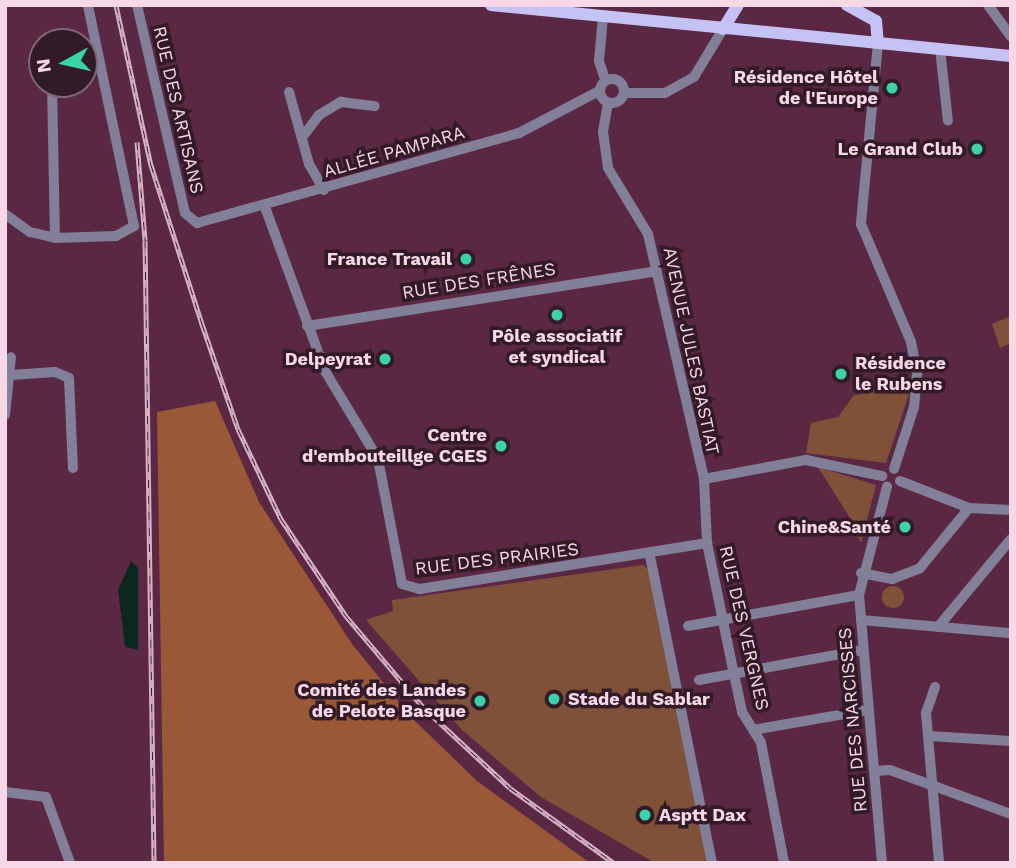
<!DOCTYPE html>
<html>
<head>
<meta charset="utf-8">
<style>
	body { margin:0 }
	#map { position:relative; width:1016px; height:868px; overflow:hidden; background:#5b2844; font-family:"Work Sans",sans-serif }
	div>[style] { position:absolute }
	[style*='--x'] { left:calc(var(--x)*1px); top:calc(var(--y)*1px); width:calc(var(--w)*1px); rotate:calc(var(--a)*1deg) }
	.green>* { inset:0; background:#805139 }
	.round { border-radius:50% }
	.forest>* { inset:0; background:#995937 }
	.water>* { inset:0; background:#0c281e }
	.minor>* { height:10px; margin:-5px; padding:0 5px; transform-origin:5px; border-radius:5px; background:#828099 }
	.minor>.ring { margin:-5px; padding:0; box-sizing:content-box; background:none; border:10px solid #828099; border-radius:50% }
	.major>* { height:12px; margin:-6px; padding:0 6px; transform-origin:6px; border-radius:6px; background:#c5c2f5 }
	.rail>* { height:5px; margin-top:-2.5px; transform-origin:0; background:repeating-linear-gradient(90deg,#321b27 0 8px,#d7b2c4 0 16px); box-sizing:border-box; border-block:2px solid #d7b2c4 }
	.dots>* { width:19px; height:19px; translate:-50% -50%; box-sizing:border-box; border:4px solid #321b27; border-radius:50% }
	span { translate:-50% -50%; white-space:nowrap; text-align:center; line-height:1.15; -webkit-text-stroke:7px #321b27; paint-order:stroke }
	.poi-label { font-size:18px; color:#f8d7e6; font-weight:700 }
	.right { translate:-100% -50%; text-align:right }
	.left { translate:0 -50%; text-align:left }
	.street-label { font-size:18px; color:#f8d7e6 }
	.frame { position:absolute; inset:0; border:7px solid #f8d7e6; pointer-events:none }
	.north { position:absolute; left:28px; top:28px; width:70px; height:70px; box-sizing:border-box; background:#321b27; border:2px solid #816673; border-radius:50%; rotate:262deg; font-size:19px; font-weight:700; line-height:28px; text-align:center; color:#f8d7e6 }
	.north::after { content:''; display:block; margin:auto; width:24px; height:32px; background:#38d4a6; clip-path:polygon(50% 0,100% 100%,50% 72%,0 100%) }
</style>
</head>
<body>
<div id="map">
	<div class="green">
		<i style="clip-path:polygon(1011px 316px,1011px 343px,1000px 348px,992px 324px)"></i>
		<i style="clip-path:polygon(911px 388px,886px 463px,806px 453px,811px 423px,838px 417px,854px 395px)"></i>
		<i style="clip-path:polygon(818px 467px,876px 485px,861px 543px,850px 518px)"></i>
		<i style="clip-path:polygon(643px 565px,648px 569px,707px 863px,655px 863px,541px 797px,462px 730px,366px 620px,393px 611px,392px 600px)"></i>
		<i class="round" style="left:882px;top:586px;width:22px;height:22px"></i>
	</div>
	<div class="forest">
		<i style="clip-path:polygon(215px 401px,259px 502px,352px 644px,412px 718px,477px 781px,590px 863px,164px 863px,157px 412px)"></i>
	</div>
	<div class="water">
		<i style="clip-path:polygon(131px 561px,138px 568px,138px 650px,125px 647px,118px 590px)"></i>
	</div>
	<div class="minor">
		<i style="--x:137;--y:5;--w:213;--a:77"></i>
		<i style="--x:185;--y:213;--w:16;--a:40"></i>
		<i style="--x:197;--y:223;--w:334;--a:-15.6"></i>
		<i style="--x:519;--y:133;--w:90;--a:-27.7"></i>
		<i style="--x:988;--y:5;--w:39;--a:54"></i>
		<i style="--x:603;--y:17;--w:44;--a:95.2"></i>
		<i style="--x:599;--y:61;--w:20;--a:72"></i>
		<i style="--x:878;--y:43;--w:182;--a:95.4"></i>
		<i style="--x:861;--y:224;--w:128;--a:67"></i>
		<i style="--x:911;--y:342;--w:33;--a:79"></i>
		<i style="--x:917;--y:374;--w:33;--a:95"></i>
		<i style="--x:914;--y:407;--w:65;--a:107.9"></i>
		<i style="--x:940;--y:49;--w:72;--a:83.7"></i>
		<i class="ring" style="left:600px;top:79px;width:14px;height:14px"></i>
		<i style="--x:52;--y:84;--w:154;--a:88.9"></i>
		<i style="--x:289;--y:92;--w:75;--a:74.5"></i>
		<i style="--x:309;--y:164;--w:30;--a:60"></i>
		<i style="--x:624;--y:93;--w:41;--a:0"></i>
		<i style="--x:665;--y:93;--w:33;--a:-29"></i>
		<i style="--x:694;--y:77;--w:56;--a:-58.9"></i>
		<i style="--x:608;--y:103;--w:29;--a:100"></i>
		<i style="--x:603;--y:132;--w:36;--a:82"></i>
		<i style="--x:608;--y:168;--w:77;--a:58.8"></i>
		<i style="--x:648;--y:234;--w:251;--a:77.1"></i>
		<i style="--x:304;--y:135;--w:25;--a:-53"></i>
		<i style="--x:319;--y:115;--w:26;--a:-31"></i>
		<i style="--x:341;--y:102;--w:34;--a:7"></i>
		<i style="--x:265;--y:207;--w:175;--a:69.9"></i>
		<i style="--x:325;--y:371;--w:103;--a:58.9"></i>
		<i style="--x:378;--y:459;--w:127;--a:79.1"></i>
		<i style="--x:402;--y:584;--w:19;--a:16"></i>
		<i style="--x:420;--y:589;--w:291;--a:-9.1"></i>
		<i style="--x:5;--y:214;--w:31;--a:36"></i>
		<i style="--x:30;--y:232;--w:26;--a:13"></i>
		<i style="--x:55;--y:238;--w:61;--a:-1.9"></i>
		<i style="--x:116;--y:236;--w:21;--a:-29"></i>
		<i style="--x:134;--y:226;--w:226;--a:-101.8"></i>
		<i style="--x:307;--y:326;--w:354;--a:-8.9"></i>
		<i style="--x:11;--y:375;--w:44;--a:-3.9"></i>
		<i style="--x:55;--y:372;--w:15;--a:23"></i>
		<i style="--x:69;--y:378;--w:90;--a:87.5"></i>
		<i style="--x:5;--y:415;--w:58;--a:-84.1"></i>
		<i style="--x:704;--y:479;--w:64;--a:87.3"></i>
		<i style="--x:707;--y:543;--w:134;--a:78.4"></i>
		<i style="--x:734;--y:674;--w:39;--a:78"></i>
		<i style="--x:742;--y:712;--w:36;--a:58"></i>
		<i style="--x:761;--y:743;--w:122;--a:79.1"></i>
		<i style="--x:704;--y:479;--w:104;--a:-10.6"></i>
		<i style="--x:806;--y:460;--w:78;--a:11.9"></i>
		<i style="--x:900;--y:481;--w:74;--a:21.4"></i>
		<i style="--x:969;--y:508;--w:42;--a:2.7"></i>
		<i style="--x:650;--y:556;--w:313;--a:78.6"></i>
		<i style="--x:861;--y:573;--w:32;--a:11"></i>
		<i style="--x:892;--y:579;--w:30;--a:-21"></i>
		<i style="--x:920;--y:568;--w:77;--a:-50.8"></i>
		<i style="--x:861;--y:620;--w:151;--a:5"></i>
		<i style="--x:688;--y:626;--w:174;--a:-10.3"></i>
		<i style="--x:938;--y:627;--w:114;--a:-50.3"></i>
		<i style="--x:699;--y:680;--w:167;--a:-10.4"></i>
		<i style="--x:935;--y:687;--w:28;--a:109"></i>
		<i style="--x:926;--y:713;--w:151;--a:85"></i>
		<i style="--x:753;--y:730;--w:117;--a:-9.9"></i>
		<i style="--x:929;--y:736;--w:82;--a:3.5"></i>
		<i style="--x:875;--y:771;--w:15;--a:-4"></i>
		<i style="--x:890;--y:770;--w:129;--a:20"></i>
		<i style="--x:5;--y:792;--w:41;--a:7"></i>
		<i style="--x:46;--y:797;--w:70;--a:70"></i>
		<i style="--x:882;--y:863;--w:269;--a:-94.9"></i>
		<i style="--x:859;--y:595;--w:112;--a:-75.5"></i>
	</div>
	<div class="major">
		<i style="--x:491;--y:5;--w:522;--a:5.6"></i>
		<i style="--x:847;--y:5;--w:33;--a:29"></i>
		<i style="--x:876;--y:21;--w:22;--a:85"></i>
		<i style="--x:723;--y:29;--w:28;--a:-58"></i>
	</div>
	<div class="rail">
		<i style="--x:116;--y:5;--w:164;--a:77.7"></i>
		<i style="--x:151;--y:165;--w:167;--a:72.2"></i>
		<i style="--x:202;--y:324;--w:111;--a:71.1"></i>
		<i style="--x:238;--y:429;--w:100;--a:64.5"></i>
		<i style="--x:281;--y:519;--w:117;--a:56.2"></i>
		<i style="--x:346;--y:616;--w:121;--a:49.7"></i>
		<i style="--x:424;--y:708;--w:117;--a:42.9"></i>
		<i style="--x:510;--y:788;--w:128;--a:35.8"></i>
		<i style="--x:137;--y:142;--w:98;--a:85.3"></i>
		<i style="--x:145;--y:240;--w:623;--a:89.17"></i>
	</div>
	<div class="dots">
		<i style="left:892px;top:88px;background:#38d4a6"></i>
		<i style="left:977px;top:149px;background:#38d4a6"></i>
		<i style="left:466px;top:259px;background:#38d4a6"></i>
		<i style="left:557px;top:315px;background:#38d4a6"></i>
		<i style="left:385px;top:359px;background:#38d4a6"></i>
		<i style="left:841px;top:374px;background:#38d4a6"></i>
		<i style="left:501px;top:446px;background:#38d4a6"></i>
		<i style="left:905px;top:527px;background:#38d4a6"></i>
		<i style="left:554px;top:699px;background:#38d4a6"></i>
		<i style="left:480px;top:701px;background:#38d4a6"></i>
		<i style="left:645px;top:815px;background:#38d4a6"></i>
	</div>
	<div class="poi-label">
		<span class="right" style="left:878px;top:88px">Résidence Hôtel<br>de l'Europe</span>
		<span class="right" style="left:963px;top:149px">Le Grand Club</span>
		<span class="right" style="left:452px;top:259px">France Travail</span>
		<span style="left:557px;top:347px">Pôle associatif<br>et syndical</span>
		<span class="right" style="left:371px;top:359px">Delpeyrat</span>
		<span class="left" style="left:855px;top:374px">Résidence<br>le Rubens</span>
		<span class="right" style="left:487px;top:446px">Centre<br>d'embouteillge CGES</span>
		<span class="right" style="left:891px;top:527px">Chine&amp;Santé</span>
		<span class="right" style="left:466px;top:701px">Comité des Landes<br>de Pelote Basque</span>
		<span class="left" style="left:568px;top:699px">Stade du Sablar</span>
		<span class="left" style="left:659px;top:815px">Asptt Dax</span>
	</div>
	<div class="street-label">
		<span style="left:178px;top:110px;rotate:77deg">RUE DES ARTISANS</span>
		<span style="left:394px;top:152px;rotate:-16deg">ALLÉE PAMPARA</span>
		<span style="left:479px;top:281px;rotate:-9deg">RUE DES FRÊNES</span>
		<span style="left:691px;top:351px;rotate:78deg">AVENUE JULES BASTIAT</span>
		<span style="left:497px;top:559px;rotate:-7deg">RUE DES PRAIRIES</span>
		<span style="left:744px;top:628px;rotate:77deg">RUE DES VERGNES</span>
		<span style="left:853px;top:720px;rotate:-95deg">RUE DES NARCISSES</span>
	</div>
	<div class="frame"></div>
	<div class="north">N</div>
</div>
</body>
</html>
